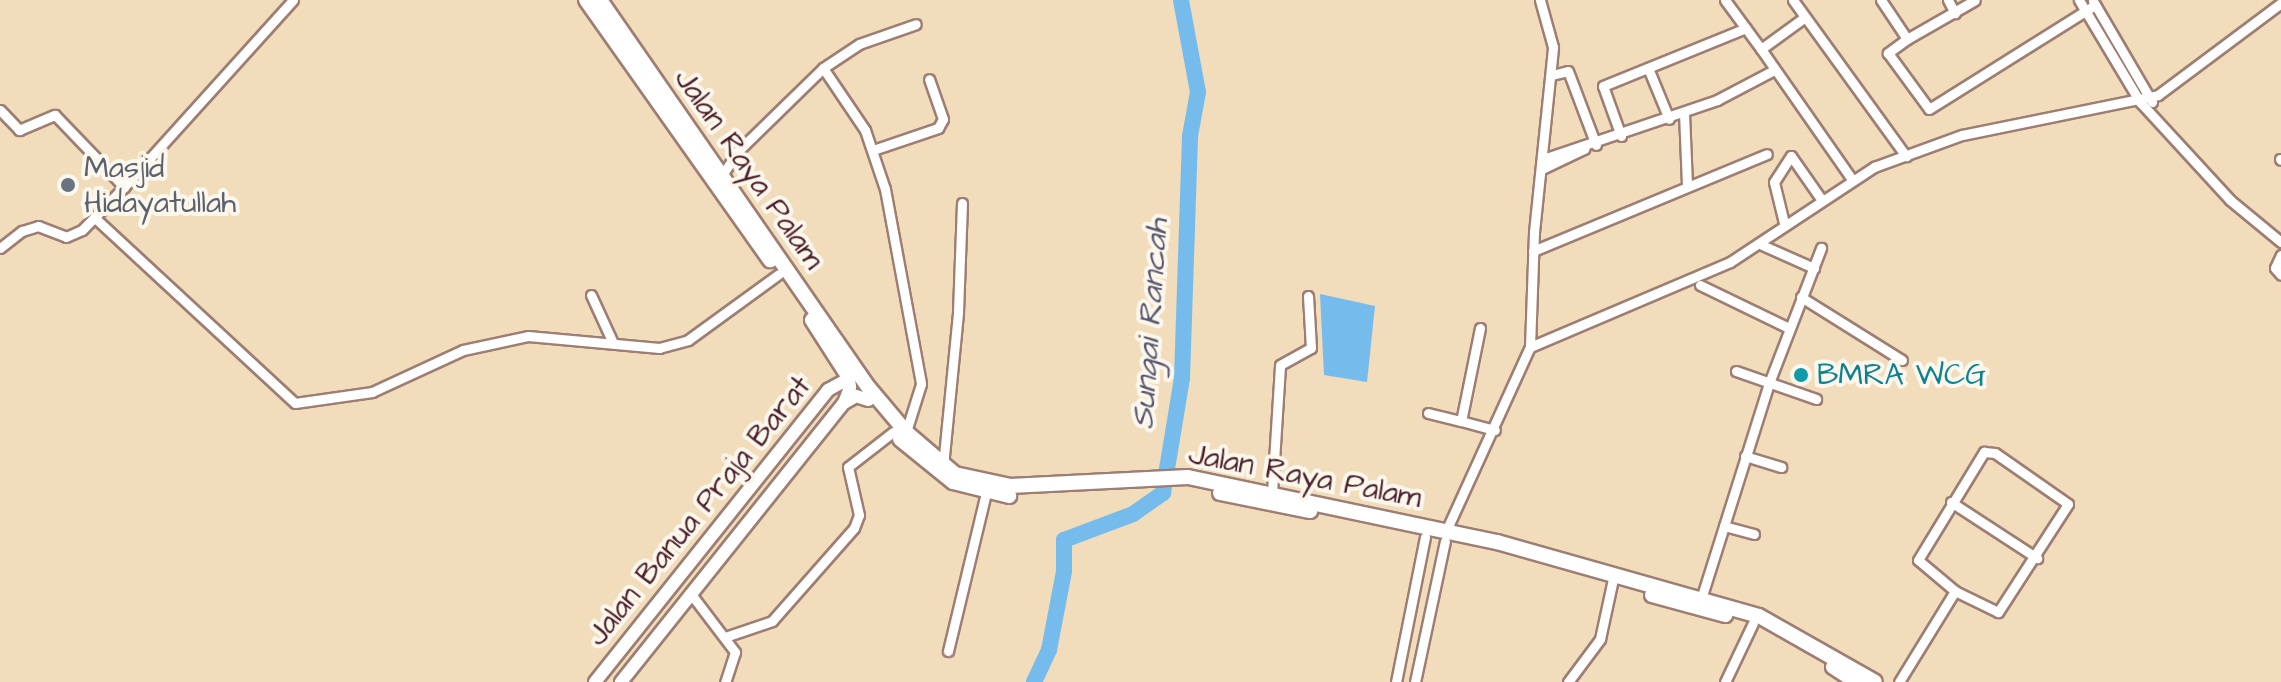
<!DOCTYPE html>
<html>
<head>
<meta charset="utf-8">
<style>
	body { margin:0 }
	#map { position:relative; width:2281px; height:682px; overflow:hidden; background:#f1dcbb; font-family:"Architects Daughter",sans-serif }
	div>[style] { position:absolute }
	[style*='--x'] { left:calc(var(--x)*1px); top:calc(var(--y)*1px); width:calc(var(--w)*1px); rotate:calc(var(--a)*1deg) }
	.water>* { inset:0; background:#75bcec }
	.river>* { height:16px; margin:-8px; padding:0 8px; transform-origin:8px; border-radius:8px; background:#75bcec }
	.roads { filter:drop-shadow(2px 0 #9e7e73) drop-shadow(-2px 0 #9e7e73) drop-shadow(0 2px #9e7e73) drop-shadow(0 -2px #9e7e73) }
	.street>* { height:9px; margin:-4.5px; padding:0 4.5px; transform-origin:4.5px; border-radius:4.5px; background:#fff }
	.secondary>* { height:12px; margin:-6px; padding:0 6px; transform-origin:6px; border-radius:6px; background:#fff }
	.primary>* { height:14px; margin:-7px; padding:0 7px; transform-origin:7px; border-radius:7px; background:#fff }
	.dots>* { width:22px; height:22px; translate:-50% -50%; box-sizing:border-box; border:4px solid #fbf7ec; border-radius:50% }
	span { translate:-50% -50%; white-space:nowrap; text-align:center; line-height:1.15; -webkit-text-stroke:8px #fbf7ec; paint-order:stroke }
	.worship-label { font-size:30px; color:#5b616d }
	.left { translate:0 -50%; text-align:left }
	.street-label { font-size:30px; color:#4a1f2b }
	.culture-label { font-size:30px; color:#0d838f }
	.water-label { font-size:32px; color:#59566f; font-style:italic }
</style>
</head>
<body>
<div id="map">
	<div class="water">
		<i style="clip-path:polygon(1320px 294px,1375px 306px,1367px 382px,1324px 375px)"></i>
	</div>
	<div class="river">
		<i style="--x:1034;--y:682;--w:35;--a:-65"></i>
		<i style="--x:1049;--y:650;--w:80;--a:-79.2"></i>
		<i style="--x:1064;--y:571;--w:31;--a:-90"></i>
		<i style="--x:1064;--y:540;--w:74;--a:-20.6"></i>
		<i style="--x:1133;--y:514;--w:37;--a:-35"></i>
		<i style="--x:1163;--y:493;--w:117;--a:-80.6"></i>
		<i style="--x:1182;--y:378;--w:242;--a:-88.1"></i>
		<i style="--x:1190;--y:136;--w:45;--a:-79.7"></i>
		<i style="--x:1198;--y:92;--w:94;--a:-100.5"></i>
	</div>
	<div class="roads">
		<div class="street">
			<i style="--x:1725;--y:0;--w:61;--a:53.7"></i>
			<i style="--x:1761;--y:49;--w:54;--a:-36"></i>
			<i style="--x:1793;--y:0;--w:193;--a:54.1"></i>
			<i style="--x:1881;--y:0;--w:47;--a:56.3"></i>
			<i style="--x:1907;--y:39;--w:78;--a:-29.8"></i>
			<i style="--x:1948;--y:0;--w:15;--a:62"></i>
			<i style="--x:2079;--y:0;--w:119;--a:59.1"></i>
			<i style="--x:2140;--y:102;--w:133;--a:47.4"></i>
			<i style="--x:2230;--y:200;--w:66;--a:39.5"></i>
			<i style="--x:2093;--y:1;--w:117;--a:59.7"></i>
			<i style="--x:1907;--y:39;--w:24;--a:144"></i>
			<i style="--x:1888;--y:53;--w:69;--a:53.8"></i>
			<i style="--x:1929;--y:109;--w:196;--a:-32.1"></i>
			<i style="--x:1761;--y:49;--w:157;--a:55.1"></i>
			<i style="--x:823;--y:68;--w:43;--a:-33.7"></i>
			<i style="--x:859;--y:44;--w:60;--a:-19.3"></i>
			<i style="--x:1648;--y:68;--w:55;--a:67.6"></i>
			<i style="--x:1552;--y:75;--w:16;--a:-14"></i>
			<i style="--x:1568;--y:71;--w:79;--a:69.3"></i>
			<i style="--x:0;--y:110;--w:28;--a:46"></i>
			<i style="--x:19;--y:130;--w:39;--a:-23"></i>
			<i style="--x:55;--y:115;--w:100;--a:46.2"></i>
			<i style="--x:124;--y:187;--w:252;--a:-47.9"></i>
			<i style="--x:1684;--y:113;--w:73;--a:87.6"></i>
			<i style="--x:1621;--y:136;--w:53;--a:-109.8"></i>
			<i style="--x:1603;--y:86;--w:154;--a:-22.1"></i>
			<i style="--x:873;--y:150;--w:69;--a:-18.7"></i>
			<i style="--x:938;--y:128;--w:10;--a:-61"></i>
			<i style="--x:943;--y:119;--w:42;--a:-109.3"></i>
			<i style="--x:1543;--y:159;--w:184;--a:-18.7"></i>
			<i style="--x:1717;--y:100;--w:64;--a:-27.8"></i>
			<i style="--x:2280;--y:159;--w:1;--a:45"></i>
			<i style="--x:1542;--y:169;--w:47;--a:-25.5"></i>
			<i style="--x:722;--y:175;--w:29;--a:-56"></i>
			<i style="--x:738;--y:151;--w:119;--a:-44.3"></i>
			<i style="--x:823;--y:68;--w:75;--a:55.9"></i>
			<i style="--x:865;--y:130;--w:62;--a:71.3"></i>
			<i style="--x:885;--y:189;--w:198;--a:79.5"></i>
			<i style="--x:921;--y:384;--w:50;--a:107.4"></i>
			<i style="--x:95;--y:218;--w:272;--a:42.8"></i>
			<i style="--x:295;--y:403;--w:78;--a:-8.1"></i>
			<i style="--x:372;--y:392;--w:100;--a:-24.8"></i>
			<i style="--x:463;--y:350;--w:66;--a:-12.2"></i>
			<i style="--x:528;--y:336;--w:132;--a:5.2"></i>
			<i style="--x:659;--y:348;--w:30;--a:-15"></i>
			<i style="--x:688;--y:340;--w:112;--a:-36"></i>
			<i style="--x:1784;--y:223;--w:42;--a:-103.7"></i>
			<i style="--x:1774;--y:182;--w:31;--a:-57"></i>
			<i style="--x:1791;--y:156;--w:52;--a:55.1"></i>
			<i style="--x:1762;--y:245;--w:57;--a:23.9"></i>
			<i style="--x:0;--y:248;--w:28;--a:-38"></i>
			<i style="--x:22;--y:231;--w:17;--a:-17"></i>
			<i style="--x:38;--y:226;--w:30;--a:21"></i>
			<i style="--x:66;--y:237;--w:17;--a:-24"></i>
			<i style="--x:82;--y:230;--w:60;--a:-45.7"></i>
			<i style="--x:1533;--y:251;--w:253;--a:-22.5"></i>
			<i style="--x:2281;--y:255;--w:14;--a:115"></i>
			<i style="--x:2275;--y:268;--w:9;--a:49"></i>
			<i style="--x:1700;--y:285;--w:99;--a:25.8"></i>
			<i style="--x:591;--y:295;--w:53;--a:65.4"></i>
			<i style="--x:1801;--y:297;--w:119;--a:32"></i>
			<i style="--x:1480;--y:328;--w:95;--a:101.5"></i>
			<i style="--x:1461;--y:421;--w:35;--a:15"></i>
			<i style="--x:1530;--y:347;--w:217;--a:-23"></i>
			<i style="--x:1730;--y:262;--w:173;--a:-33.4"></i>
			<i style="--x:1874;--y:167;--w:94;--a:-20"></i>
			<i style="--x:1962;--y:135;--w:200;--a:-11.5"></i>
			<i style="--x:2158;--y:95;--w:154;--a:-36.8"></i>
			<i style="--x:1736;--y:371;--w:85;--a:19.3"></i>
			<i style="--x:1428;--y:413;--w:34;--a:14"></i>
			<i style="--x:1984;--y:452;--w:11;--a:5"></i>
			<i style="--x:1995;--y:453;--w:89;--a:34.9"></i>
			<i style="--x:2068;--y:504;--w:129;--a:122.9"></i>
			<i style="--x:1998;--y:612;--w:48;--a:-154"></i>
			<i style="--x:1955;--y:591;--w:48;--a:-140"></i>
			<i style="--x:1918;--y:560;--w:127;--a:-58.6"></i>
			<i style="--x:1745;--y:456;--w:38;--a:17"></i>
			<i style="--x:943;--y:466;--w:155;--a:-84.4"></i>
			<i style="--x:958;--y:312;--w:109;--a:-87.9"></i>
			<i style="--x:1272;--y:493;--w:128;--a:-86.4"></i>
			<i style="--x:1280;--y:365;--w:35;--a:-29"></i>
			<i style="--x:1311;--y:348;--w:52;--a:-93.3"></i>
			<i style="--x:1951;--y:502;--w:103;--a:33.1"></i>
			<i style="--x:1724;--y:526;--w:31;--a:15"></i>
			<i style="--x:1446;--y:531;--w:202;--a:-65.5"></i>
			<i style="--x:1530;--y:347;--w:115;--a:-88"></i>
			<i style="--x:1534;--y:232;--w:186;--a:-84.1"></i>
			<i style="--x:1553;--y:47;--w:49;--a:-105.5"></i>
			<i style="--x:691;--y:594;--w:73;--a:52.8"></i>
			<i style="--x:735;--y:652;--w:32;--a:108"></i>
			<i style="--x:1701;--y:599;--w:226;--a:-72.5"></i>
			<i style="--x:1769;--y:383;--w:145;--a:-68.9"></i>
			<i style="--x:725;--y:637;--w:50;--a:-18.8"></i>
			<i style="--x:772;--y:621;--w:124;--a:-48.6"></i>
			<i style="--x:854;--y:528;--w:14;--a:-69"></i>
			<i style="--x:859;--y:515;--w:49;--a:-102.9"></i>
			<i style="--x:848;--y:467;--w:57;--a:-37.9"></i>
			<i style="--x:948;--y:651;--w:163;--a:-76.5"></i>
			<i style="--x:1396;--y:682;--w:148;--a:-78.7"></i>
			<i style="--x:1415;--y:682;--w:144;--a:-78"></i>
			<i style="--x:1568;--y:682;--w:54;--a:-53.3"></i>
			<i style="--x:1600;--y:639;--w:66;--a:-77.8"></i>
			<i style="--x:1725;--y:682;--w:65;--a:-64.6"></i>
			<i style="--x:1899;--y:682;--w:107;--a:-58.4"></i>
		</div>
		<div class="secondary">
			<i style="--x:844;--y:403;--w:14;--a:-30"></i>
			<i style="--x:856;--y:396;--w:13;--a:18"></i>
			<i style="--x:595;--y:682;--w:374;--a:-51.4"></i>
			<i style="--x:828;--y:390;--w:25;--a:-29"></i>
			<i style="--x:621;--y:682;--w:357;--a:-51.4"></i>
			<i style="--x:844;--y:403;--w:17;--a:-69"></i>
			<i style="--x:850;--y:387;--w:24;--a:-97"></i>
		</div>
		<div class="primary">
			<i style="--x:586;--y:0;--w:319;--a:54.7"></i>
			<i style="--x:600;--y:0;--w:472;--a:55.3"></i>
			<i style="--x:869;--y:388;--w:57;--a:49.9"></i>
			<i style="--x:906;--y:432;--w:65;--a:40.6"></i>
			<i style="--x:955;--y:474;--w:56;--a:12.3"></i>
			<i style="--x:1010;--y:486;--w:178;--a:-2.9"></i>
			<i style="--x:1188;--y:477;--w:316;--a:11.9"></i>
			<i style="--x:1497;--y:542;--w:272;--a:15.8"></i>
			<i style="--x:1759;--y:616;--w:133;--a:29.6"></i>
			<i style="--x:812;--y:320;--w:63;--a:57.3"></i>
			<i style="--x:900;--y:439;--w:68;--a:39.1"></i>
			<i style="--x:953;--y:482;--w:58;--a:14"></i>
			<i style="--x:1220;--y:493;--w:92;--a:11.3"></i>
			<i style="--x:1652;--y:595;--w:76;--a:15.3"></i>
			<i style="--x:1833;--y:667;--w:27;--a:33"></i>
		</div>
	</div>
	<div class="dots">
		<i style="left:68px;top:185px;background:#6b7280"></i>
		<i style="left:1801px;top:375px;background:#0f9aa8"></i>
	</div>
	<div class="worship-label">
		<span class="left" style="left:84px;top:185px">Masjid<br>Hidayatullah</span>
	</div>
	<div class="street-label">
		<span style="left:749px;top:169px;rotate:55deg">Jalan Raya Palam</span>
		<span style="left:1305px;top:476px;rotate:11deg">Jalan Raya Palam</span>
		<span style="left:699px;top:511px;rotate:-51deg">Jalan Banua Praja Barat</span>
	</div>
	<div class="culture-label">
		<span class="left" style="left:1817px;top:375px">BMRA WCG</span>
	</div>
	<div class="water-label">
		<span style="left:1151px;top:324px;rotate:-86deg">Sungai Rancah</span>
	</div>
</div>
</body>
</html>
